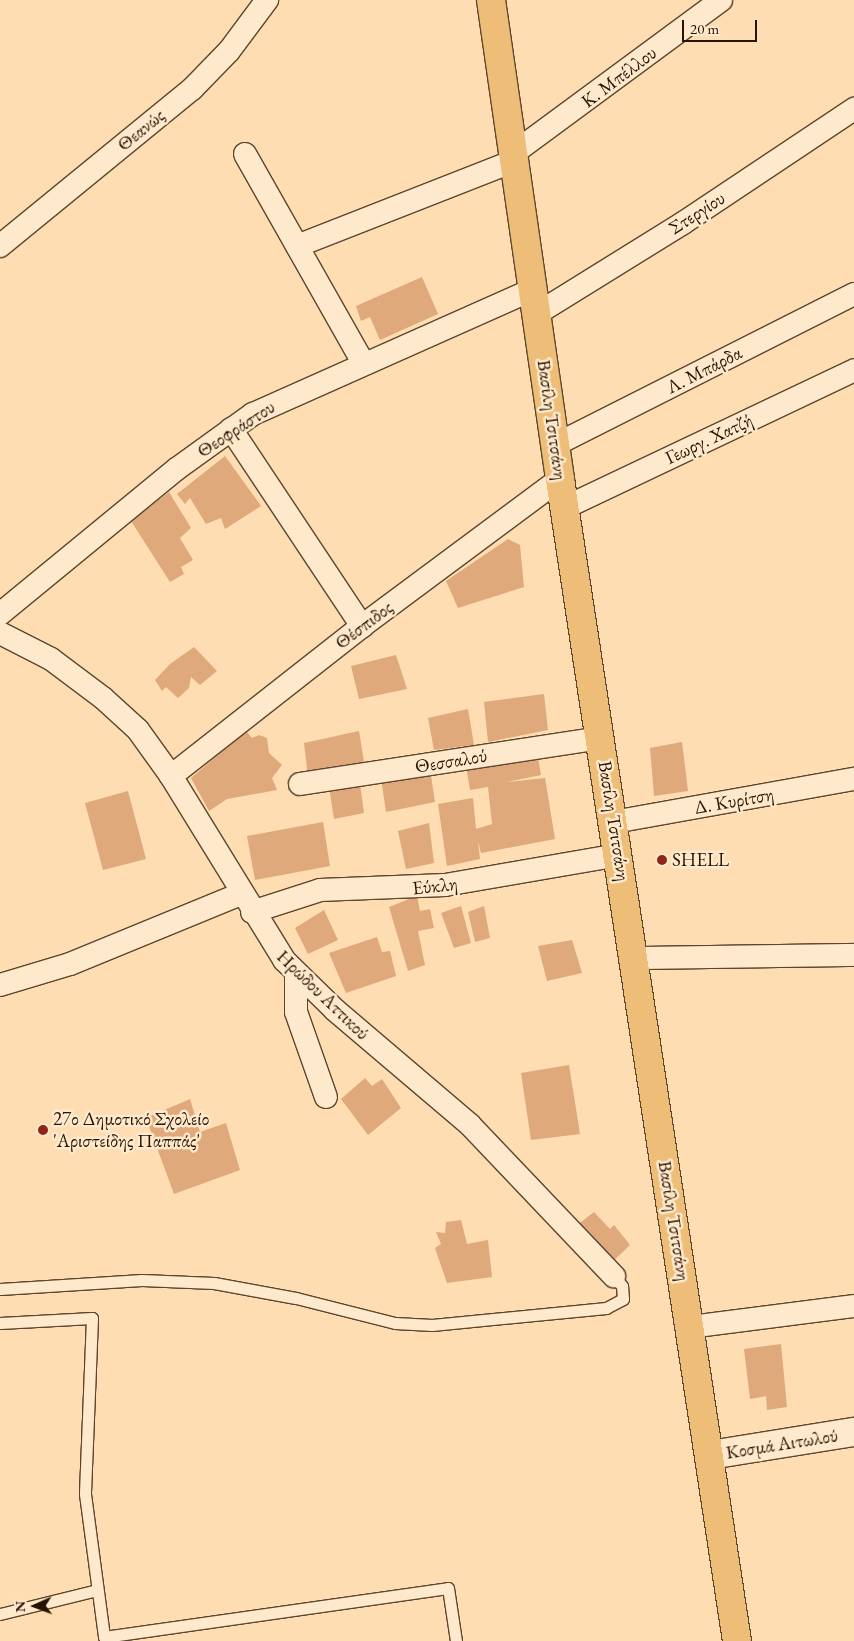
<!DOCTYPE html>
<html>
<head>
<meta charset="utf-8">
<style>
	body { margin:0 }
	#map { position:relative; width:854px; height:1641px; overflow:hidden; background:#fdddb1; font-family:"EB Garamond",serif }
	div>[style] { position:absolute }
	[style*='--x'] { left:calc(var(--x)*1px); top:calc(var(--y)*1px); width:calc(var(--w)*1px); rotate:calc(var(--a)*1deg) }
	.building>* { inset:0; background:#dfa97b }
	.roads { filter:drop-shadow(1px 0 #5c462e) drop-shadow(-1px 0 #5c462e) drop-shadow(0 1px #5c462e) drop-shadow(0 -1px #5c462e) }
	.lane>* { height:11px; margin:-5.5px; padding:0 5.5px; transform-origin:5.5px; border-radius:5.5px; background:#fee9cc }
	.street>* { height:22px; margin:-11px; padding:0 11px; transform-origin:11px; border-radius:11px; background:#fee9cc }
	.secondary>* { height:28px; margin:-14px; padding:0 14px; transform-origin:14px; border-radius:14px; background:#fee9cc }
	.primary>* { height:28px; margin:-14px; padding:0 14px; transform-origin:14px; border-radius:14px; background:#eebe78 }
	.dots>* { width:14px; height:14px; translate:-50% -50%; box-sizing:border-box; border:2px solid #fee9cc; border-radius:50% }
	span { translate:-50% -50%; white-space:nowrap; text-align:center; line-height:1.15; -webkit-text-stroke:5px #fee9cc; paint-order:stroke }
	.street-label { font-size:19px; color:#261302 }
	.poi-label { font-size:19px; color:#261302 }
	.left { translate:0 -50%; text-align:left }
	.north { position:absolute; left:10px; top:1581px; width:50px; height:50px; -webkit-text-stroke:4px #fee9cc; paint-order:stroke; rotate:268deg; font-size:14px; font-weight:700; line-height:20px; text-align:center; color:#261302 }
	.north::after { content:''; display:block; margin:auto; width:18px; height:22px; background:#261302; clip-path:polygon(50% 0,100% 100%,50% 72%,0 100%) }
	.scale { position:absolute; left:682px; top:20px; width:75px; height:22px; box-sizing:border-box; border:2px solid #261302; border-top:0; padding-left:6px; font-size:15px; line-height:18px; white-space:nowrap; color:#261302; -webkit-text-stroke:4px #fee9cc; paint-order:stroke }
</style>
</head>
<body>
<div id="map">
	<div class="building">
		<i style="clip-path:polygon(422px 277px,438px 314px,380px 340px,370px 317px,361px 321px,356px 306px)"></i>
		<i style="clip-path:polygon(225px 456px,261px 506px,225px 529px,221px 518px,206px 524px,190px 498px,185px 504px,177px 494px)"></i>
		<i style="clip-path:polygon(169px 492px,191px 528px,180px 538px,193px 560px,181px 567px,184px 574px,170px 582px,131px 521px)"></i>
		<i style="clip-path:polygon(508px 539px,520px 545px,524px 587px,458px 608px,446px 581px)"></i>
		<i style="clip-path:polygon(194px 647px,217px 671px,200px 685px,191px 677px,189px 688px,178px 698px,166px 687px,162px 691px,155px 680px,170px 664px)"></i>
		<i style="clip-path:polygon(396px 655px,407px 689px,359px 699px,351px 666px)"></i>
		<i style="clip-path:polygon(544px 694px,548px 730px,488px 742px,484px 702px)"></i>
		<i style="clip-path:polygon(468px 709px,474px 745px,434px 750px,428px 718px)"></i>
		<i style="clip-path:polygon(246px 731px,252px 738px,259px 735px,267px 738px,269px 753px,282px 765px,272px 778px,277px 790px,227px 799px,209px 811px,191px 778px)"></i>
		<i style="clip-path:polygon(359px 731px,365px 768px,308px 777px,304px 743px)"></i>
		<i style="clip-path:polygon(682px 742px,688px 791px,654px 796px,650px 748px)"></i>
		<i style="clip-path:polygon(537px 752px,541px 775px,507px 782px,545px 778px,555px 839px,481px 853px,478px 841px,480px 859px,447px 866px,438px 804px,473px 798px,476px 829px,492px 824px,488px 787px,470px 790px,466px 766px)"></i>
		<i style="clip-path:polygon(430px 769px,435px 802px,386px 812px,381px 778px)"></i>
		<i style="clip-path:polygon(360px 784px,364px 813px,334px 819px,329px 787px)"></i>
		<i style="clip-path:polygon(128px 791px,146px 859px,103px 870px,85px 803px)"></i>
		<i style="clip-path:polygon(323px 822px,330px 866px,255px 880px,247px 836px)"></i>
		<i style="clip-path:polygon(429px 823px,434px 863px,406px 869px,398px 831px)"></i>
		<i style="clip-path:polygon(417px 896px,420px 911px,430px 909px,434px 928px,418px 931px,425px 965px,408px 971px,389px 907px)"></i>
		<i style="clip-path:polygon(461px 906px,471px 943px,454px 948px,441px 913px)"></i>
		<i style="clip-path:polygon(484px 906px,490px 938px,475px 942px,468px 912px)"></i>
		<i style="clip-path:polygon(324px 910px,338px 940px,308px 954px,295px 928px)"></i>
		<i style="clip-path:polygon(377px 937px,382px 952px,390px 951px,396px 976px,346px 993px,329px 953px)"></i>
		<i style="clip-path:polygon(572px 940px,582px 973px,547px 981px,538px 946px)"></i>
		<i style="clip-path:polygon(569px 1065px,580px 1134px,531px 1140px,521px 1073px)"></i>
		<i style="clip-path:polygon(365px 1078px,372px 1086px,382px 1079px,401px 1108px,368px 1135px,341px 1099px)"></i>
		<i style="clip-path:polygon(190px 1099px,200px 1132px,226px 1123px,240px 1170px,174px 1194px,146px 1118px)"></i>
		<i style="clip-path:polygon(594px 1212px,610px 1229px,614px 1225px,630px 1245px,609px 1265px,576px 1226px)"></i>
		<i style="clip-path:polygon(461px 1220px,467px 1244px,488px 1240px,492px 1277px,447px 1283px,435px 1248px,441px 1244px,436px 1232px,445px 1233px,446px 1222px)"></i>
		<i style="clip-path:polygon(781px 1344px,787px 1407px,767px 1410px,766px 1396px,750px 1399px,744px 1349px)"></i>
	</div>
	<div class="roads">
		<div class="lane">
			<i style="--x:0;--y:1289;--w:142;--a:-3.6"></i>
			<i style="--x:142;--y:1280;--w:72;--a:2.4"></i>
			<i style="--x:214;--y:1283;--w:83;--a:10.4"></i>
			<i style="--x:296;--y:1298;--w:102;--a:14.2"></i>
			<i style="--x:395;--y:1323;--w:37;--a:3"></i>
			<i style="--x:432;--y:1325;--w:175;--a:-5.6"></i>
			<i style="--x:606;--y:1308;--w:19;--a:-28"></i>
			<i style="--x:623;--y:1299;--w:13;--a:-94"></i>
			<i style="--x:622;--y:1286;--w:13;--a:-129"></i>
			<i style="--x:0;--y:1323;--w:92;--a:-3.1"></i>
			<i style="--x:92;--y:1318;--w:176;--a:92.3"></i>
			<i style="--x:85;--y:1494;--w:144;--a:82.4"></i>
			<i style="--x:104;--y:1637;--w:347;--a:-8.1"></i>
			<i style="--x:448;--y:1588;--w:54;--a:81.4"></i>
			<i style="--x:0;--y:1614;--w:100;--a:-13.9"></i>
		</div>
		<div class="street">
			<i style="--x:515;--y:152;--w:256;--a:-36.4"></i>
			<i style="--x:245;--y:154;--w:241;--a:60.5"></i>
			<i style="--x:0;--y:246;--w:248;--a:-39.3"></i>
			<i style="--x:192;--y:89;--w:53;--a:-45.8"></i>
			<i style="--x:229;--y:51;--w:64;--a:-53.3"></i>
			<i style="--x:297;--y:246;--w:235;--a:-21.4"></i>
			<i style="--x:538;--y:313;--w:171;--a:-31.8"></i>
			<i style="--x:683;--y:223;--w:206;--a:-33.7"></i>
			<i style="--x:231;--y:429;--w:237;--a:56.4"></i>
			<i style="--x:555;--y:445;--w:335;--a:-26.8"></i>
			<i style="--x:564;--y:508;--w:321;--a:-25.4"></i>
			<i style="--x:0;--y:614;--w:230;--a:-39.4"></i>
			<i style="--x:178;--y:468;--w:92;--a:-35.8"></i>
			<i style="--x:253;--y:414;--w:308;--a:-24"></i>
			<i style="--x:0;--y:633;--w:57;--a:27"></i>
			<i style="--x:51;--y:659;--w:65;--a:36.9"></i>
			<i style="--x:103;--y:698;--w:47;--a:42.4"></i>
			<i style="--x:138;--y:730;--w:57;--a:54.3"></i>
			<i style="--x:171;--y:776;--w:216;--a:58.4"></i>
			<i style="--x:284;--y:960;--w:71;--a:44.4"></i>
			<i style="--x:335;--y:1010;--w:177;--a:40.4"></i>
			<i style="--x:470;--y:1125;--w:209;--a:46.4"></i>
			<i style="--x:171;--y:776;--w:243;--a:-38.1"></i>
			<i style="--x:362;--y:626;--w:247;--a:-36.6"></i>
			<i style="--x:300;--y:784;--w:304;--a:-8.7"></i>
			<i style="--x:614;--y:822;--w:244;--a:-10.2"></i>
			<i style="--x:252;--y:912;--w:71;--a:-17.9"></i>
			<i style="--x:320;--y:890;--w:125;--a:-2.3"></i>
			<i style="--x:445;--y:885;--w:177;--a:-9.8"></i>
			<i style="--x:635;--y:958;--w:219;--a:-0.8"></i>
			<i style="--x:296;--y:973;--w:39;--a:90"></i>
			<i style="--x:296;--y:1012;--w:90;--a:70.6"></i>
			<i style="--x:0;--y:985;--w:73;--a:-16.7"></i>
			<i style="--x:70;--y:964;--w:185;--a:-22.3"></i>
			<i style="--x:690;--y:1327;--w:165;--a:-7.3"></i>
		</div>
		<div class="secondary">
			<i style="--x:710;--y:1455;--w:146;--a:-9.1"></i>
		</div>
		<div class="primary">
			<i style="--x:491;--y:0;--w:484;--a:81.8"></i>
			<i style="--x:560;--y:479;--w:1175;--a:81.34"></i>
		</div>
	</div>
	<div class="dots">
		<i style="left:662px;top:860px;background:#8f2418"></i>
		<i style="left:43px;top:1130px;background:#8f2418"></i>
	</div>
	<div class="street-label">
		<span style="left:619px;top:77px;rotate:-37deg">Κ. Μπέλλου</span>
		<span style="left:141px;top:130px;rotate:-39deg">Θεανώς</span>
		<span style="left:697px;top:213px;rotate:-33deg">Στεργίου</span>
		<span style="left:704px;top:370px;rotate:-27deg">Λ. Μπάρδα</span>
		<span style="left:552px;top:420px;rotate:82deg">Βασίλη Τσιτσάνη</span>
		<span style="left:236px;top:429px;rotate:-33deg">Θεοφράστου</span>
		<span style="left:709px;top:439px;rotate:-25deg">Γεωργ. Χατζή</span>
		<span style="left:364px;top:625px;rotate:-37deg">Θέσπιδος</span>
		<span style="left:451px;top:761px;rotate:-9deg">Θεσσαλού</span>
		<span style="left:734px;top:801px;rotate:-10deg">Δ. Κυρίτση</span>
		<span style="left:614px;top:821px;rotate:81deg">Βασίλη Τσιτσάνη</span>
		<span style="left:435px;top:886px;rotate:-6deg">Εύκλη</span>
		<span style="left:323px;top:995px;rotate:44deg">Ηρώδου Αττικού</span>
		<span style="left:674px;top:1221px;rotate:81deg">Βασίλη Τσιτσάνη</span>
		<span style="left:782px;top:1444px;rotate:-9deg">Κοσμά Αιτωλού</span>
	</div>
	<div class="poi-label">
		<span class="left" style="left:672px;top:860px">SHELL</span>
		<span class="left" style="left:53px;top:1130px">27ο Δημοτικό Σχολείο<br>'Αριστείδης Παππάς'</span>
	</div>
	<div class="north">N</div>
	<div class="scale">20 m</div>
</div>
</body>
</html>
